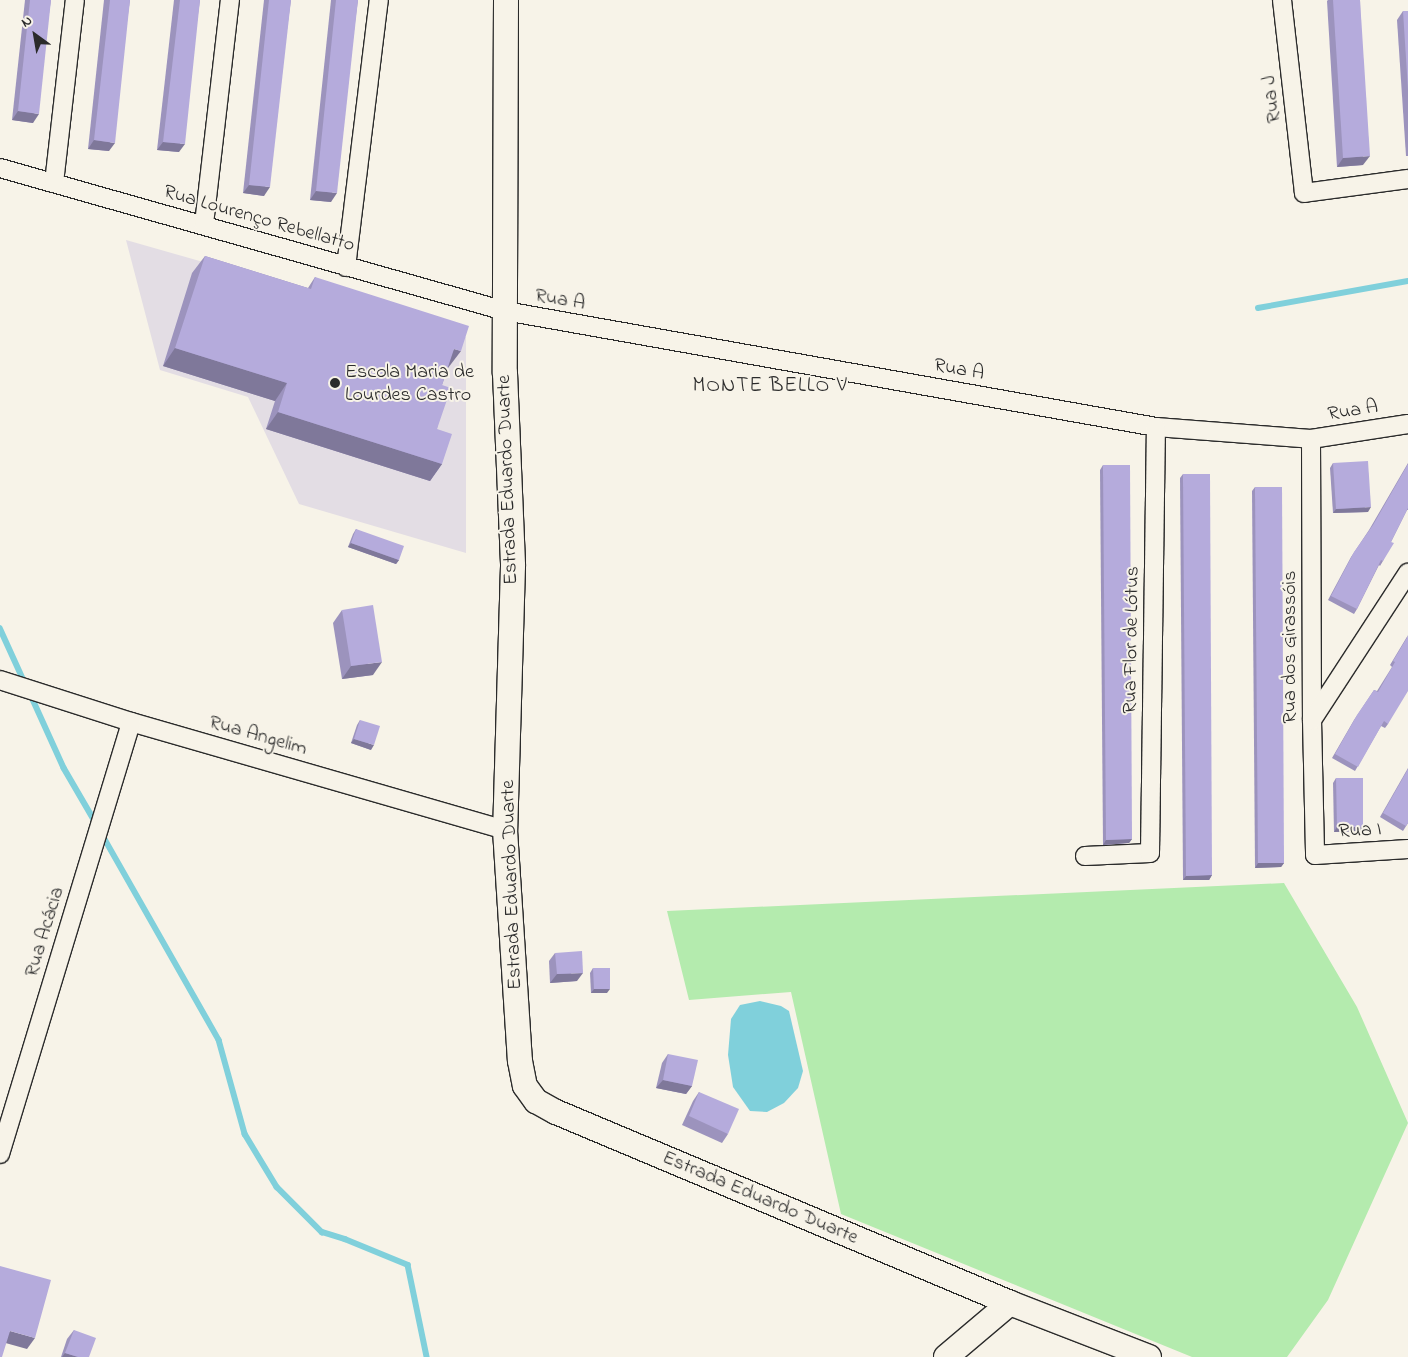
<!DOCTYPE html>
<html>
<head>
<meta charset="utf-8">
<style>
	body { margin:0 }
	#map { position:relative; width:1408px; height:1357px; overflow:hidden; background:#f7f3e8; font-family:"Indie Flower",sans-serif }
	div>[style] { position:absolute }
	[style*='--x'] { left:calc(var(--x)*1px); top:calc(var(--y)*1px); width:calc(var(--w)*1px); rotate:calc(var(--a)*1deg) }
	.built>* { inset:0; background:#e3dde4 }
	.green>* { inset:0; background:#b4ebae }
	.water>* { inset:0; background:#80d0db }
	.stream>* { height:5.5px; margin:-2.75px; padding:0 2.75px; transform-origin:2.75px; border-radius:2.75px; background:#80d0db }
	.roads { filter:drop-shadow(1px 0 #2b2b2b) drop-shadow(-1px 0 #2b2b2b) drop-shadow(0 1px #2b2b2b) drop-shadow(0 -1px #2b2b2b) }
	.street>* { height:18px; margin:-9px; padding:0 9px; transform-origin:9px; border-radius:9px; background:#f7f3e8 }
	.secondary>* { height:24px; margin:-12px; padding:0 12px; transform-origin:12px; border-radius:12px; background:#f7f3e8 }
	.wall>* { inset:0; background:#9c93bd }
	.shaded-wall>* { inset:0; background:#7f789a }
	.building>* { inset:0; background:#b5abdc }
	.dots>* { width:14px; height:14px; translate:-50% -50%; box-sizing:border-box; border:2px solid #f7f3e8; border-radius:50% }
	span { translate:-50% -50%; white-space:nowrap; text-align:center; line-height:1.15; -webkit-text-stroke:4px #f7f3e8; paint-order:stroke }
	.street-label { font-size:20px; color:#2b2b2b }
	.poi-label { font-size:20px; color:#2b2b2b }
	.left { translate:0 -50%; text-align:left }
	.neighbourhood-label { font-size:21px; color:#2b2b2b; letter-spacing:1px }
	.north { position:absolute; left:10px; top:10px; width:50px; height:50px; -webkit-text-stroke:4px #f7f3e8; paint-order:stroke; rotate:328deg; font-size:14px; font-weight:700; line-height:20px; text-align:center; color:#2b2b2b }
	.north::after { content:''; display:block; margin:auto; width:18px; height:22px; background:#2b2b2b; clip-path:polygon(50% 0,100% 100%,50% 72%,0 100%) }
</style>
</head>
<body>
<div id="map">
	<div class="built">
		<i style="clip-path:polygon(126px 240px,466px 337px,466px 553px,299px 504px,248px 397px,160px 370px)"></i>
	</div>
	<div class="green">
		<i style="clip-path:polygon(1284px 883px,1357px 1007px,1408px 1123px,1328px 1300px,1287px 1357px,1192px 1357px,841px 1214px,791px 992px,689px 1000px,667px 911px)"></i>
	</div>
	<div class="water">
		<i style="clip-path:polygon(760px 1001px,781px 1006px,789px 1011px,803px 1071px,798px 1088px,784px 1103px,767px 1112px,750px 1111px,733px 1087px,728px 1055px,731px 1019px,740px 1005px)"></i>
	</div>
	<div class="stream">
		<i style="--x:1258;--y:308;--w:152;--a:-10.2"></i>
		<i style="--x:0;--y:628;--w:63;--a:65.5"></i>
		<i style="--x:30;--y:693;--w:82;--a:65.6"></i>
		<i style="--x:64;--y:768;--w:64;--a:59.8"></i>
		<i style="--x:102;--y:834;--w:237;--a:60.4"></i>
		<i style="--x:219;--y:1040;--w:98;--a:74.5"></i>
		<i style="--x:245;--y:1134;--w:62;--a:58.9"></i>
		<i style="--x:277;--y:1187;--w:64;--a:45"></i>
		<i style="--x:322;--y:1232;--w:24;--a:17"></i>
		<i style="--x:345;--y:1239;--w:68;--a:22.4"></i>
		<i style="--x:408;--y:1265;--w:94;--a:78.3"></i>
	</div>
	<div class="roads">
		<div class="street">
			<i style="--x:1282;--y:0;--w:194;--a:83.5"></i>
			<i style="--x:1304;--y:193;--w:105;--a:-7.7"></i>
			<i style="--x:0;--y:168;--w:525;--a:15.81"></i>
			<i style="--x:505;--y:311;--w:661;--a:10.1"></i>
			<i style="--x:1156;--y:427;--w:155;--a:4.4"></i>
			<i style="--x:1311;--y:439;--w:98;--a:-8.8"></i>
			<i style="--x:54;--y:183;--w:184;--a:-83.5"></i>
			<i style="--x:204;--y:224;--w:226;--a:-83.4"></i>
			<i style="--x:346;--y:267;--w:269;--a:-83"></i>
			<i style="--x:1311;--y:439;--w:281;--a:89.8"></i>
			<i style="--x:1312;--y:720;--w:135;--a:88.7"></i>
			<i style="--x:1315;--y:855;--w:93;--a:-3.7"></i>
			<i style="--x:0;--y:680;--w:138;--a:17.8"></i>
			<i style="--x:131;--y:722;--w:389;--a:16.1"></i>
			<i style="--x:1312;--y:720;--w:176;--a:-56.9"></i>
			<i style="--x:1085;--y:856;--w:65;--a:-2.6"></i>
			<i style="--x:1150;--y:853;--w:426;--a:-89.2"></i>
			<i style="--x:0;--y:1154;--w:451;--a:-73.1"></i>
		</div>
		<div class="secondary">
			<i style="--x:506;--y:0;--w:373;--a:90.2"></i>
			<i style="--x:505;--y:373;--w:193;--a:87.6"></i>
			<i style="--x:513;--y:566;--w:264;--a:91.7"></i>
			<i style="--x:505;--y:830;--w:231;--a:86.3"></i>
			<i style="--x:520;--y:1061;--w:25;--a:79"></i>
			<i style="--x:525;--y:1086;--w:19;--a:54"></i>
			<i style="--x:536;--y:1101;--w:23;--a:29"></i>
			<i style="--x:556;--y:1112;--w:493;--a:22.8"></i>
			<i style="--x:1010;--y:1303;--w:149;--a:21.2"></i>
			<i style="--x:946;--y:1357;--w:84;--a:-40.2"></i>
		</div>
	</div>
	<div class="wall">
		<i style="clip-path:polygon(25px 0,51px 0,33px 123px,12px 120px)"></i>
		<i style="clip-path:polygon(104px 0,130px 0,109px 151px,88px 149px)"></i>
		<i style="clip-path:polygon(174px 0,200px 0,179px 152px,157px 150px)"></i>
		<i style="clip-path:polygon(264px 0,291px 0,264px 196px,243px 193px)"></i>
		<i style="clip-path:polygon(331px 0,358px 0,331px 202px,310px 200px)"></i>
		<i style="clip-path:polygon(1328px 0,1360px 0,1363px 165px,1337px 167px,1327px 1px)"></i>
		<i style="clip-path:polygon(1403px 11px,1408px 11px,1408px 156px,1406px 156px,1397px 20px)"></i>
		<i style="clip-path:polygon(205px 256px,308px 288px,315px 277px,448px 368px,442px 385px,437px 429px,442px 464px,430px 481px,266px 429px,275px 401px,163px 366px,192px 273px)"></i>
		<i style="clip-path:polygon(1333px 463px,1368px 512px,1333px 513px,1330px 468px)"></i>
		<i style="clip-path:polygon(1408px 463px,1408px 510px,1407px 510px,1391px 542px,1383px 561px,1380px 566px,1379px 565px,1357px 609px,1354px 614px,1328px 600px,1351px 557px,1369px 530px)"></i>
		<i style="clip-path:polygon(1103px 465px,1132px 839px,1129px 843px,1103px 845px,1100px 470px)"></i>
		<i style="clip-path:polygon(1183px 474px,1212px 875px,1209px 880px,1183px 880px,1180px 478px)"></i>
		<i style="clip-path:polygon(1255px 487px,1284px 863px,1281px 867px,1255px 868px,1252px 491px)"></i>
		<i style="clip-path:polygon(356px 529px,399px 560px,396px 564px,348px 547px,353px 534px)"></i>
		<i style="clip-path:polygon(342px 610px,373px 675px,342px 679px,333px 623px)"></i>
		<i style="clip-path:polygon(1408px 635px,1388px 724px,1385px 728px,1381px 726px,1355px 771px,1332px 758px,1354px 720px,1374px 690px,1377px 691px,1392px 667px,1390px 665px)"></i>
		<i style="clip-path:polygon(360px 720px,371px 750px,351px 743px,357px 725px)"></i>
		<i style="clip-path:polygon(1408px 768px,1408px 823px,1403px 831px,1380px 817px)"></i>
		<i style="clip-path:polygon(1336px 778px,1363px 827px,1360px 831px,1334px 832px,1333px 783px)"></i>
		<i style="clip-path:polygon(555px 953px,577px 981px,550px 983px,549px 961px)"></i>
		<i style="clip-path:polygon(593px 968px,607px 993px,591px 993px,590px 973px)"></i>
		<i style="clip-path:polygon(668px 1054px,692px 1086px,686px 1094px,656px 1088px,662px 1063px)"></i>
		<i style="clip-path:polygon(699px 1092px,728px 1134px,722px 1143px,682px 1125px,693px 1101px)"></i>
		<i style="clip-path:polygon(74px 1330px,89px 1357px,61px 1357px,67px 1339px)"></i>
	</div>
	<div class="shaded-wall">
		<i style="clip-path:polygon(18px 111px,39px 114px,33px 123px,12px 120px)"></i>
		<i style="clip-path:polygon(94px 140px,115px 143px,109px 151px,88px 149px)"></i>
		<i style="clip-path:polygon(163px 142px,185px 144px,179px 152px,157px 150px)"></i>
		<i style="clip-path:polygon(1370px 156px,1363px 165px,1337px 167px,1343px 158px)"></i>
		<i style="clip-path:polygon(249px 185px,270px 187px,264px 196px,243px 193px)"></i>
		<i style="clip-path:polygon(316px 191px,337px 193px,331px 202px,310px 200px)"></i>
		<i style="clip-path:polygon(175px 348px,287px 383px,275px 401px,163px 366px)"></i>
		<i style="clip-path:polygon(454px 349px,461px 351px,448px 368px,442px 366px)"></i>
		<i style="clip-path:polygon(278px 412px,442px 464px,430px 481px,266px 429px)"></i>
		<i style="clip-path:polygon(1371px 507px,1368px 512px,1333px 513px,1336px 509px)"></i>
		<i style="clip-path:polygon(351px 543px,399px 560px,396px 564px,348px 547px)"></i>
		<i style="clip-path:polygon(382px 662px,373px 675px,342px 679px,351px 666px)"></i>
		<i style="clip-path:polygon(354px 739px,374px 745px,371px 750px,351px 743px)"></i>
		<i style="clip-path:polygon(1337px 827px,1363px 827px,1360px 831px,1334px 832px)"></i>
		<i style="clip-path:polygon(1132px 839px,1129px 843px,1103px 845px,1106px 840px)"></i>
		<i style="clip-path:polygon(1258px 863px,1284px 863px,1281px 867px,1255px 868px)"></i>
		<i style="clip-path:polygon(1212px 875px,1209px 880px,1183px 880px,1186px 876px)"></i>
		<i style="clip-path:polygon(583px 973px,577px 981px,550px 983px,557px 974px)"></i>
		<i style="clip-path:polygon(594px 989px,610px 989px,607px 993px,591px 993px)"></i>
		<i style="clip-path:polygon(663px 1080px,692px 1086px,686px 1094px,656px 1088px)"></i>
		<i style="clip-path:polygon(10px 1331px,35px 1338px,27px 1349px,2px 1342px)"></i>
		<i style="clip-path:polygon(65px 1353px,78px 1357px,62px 1357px)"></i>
	</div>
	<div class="building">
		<i style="clip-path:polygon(30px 0,51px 0,39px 114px,18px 111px)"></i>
		<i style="clip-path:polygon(110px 0,130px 0,115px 143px,94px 140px)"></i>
		<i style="clip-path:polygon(180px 0,200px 0,185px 144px,163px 142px)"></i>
		<i style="clip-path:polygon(269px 0,291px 0,270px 187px,249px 185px)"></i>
		<i style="clip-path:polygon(336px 0,358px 0,337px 193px,316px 191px)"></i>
		<i style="clip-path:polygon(1333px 0,1360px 0,1370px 156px,1343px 158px)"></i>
		<i style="clip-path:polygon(1403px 11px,1408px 11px,1408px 90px)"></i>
		<i style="clip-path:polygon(205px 256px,311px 289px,315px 277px,469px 326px,461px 351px,454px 349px,442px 385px,451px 388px,437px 429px,452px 434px,442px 464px,278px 412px,287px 383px,175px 348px)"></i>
		<i style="clip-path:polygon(1368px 461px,1371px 507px,1336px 509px,1333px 463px)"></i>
		<i style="clip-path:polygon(1408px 464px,1408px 508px,1391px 542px,1394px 543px,1383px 561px,1381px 560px,1357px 609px,1331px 596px,1354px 552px,1373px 525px)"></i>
		<i style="clip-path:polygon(1103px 465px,1130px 465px,1132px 839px,1106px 840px)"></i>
		<i style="clip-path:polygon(1183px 474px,1210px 474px,1212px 875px,1186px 876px)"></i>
		<i style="clip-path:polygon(1255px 487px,1282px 487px,1284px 863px,1258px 863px)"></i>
		<i style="clip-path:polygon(356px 529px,404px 546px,399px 560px,351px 543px)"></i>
		<i style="clip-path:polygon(373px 605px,382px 662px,351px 666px,342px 610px)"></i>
		<i style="clip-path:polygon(1408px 636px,1408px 691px,1388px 724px,1384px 721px,1358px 767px,1335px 754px,1357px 715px,1374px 690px,1378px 692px,1395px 662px,1393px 661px)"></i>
		<i style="clip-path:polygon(360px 720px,380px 726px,374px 745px,354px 739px)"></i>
		<i style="clip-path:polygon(1408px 769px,1408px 823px,1406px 826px,1383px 813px)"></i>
		<i style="clip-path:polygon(1336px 778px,1363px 778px,1363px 827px,1337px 827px)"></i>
		<i style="clip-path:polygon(582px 951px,583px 973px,557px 974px,555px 953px)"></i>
		<i style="clip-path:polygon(593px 968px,610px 968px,610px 989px,594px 989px)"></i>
		<i style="clip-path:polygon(668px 1054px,698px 1060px,692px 1086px,663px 1080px)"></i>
		<i style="clip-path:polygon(699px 1092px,739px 1109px,728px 1134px,689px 1116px)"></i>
		<i style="clip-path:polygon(0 1266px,51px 1280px,35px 1338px,10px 1331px,2px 1357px,0 1357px)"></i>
		<i style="clip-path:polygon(74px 1330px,96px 1338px,89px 1357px,78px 1357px,65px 1353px)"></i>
	</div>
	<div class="dots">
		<i style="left:335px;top:383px;background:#2b2b2b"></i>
	</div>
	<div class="street-label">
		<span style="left:1272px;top:99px;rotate:-97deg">Rua J</span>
		<span style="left:259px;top:219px;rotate:16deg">Rua Lourenço Rebellatto</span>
		<span style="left:560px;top:300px;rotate:10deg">Rua A</span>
		<span style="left:959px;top:370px;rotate:10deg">Rua A</span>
		<span style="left:1353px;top:411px;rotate:-9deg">Rua A</span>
		<span style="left:508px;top:480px;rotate:-92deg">Estrada Eduardo Duarte</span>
		<span style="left:1132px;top:640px;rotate:-89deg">Rua Flor de Lótus</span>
		<span style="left:1290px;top:647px;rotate:-90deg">Rua dos Girassóis</span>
		<span style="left:258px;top:736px;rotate:16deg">Rua Angelim</span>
		<span style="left:1360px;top:831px;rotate:-3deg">Rua I</span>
		<span style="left:512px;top:885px;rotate:-92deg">Estrada Eduardo Duarte</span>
		<span style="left:45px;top:932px;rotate:-73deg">Rua Acácia</span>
		<span style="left:760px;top:1198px;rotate:23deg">Estrada Eduardo Duarte</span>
	</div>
	<div class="poi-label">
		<span class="left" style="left:345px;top:384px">Escola Maria de<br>Lourdes Castro</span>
	</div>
	<div class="neighbourhood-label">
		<span style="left:770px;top:386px">MONTE BELLO V</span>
	</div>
	<div class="north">N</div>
</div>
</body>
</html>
